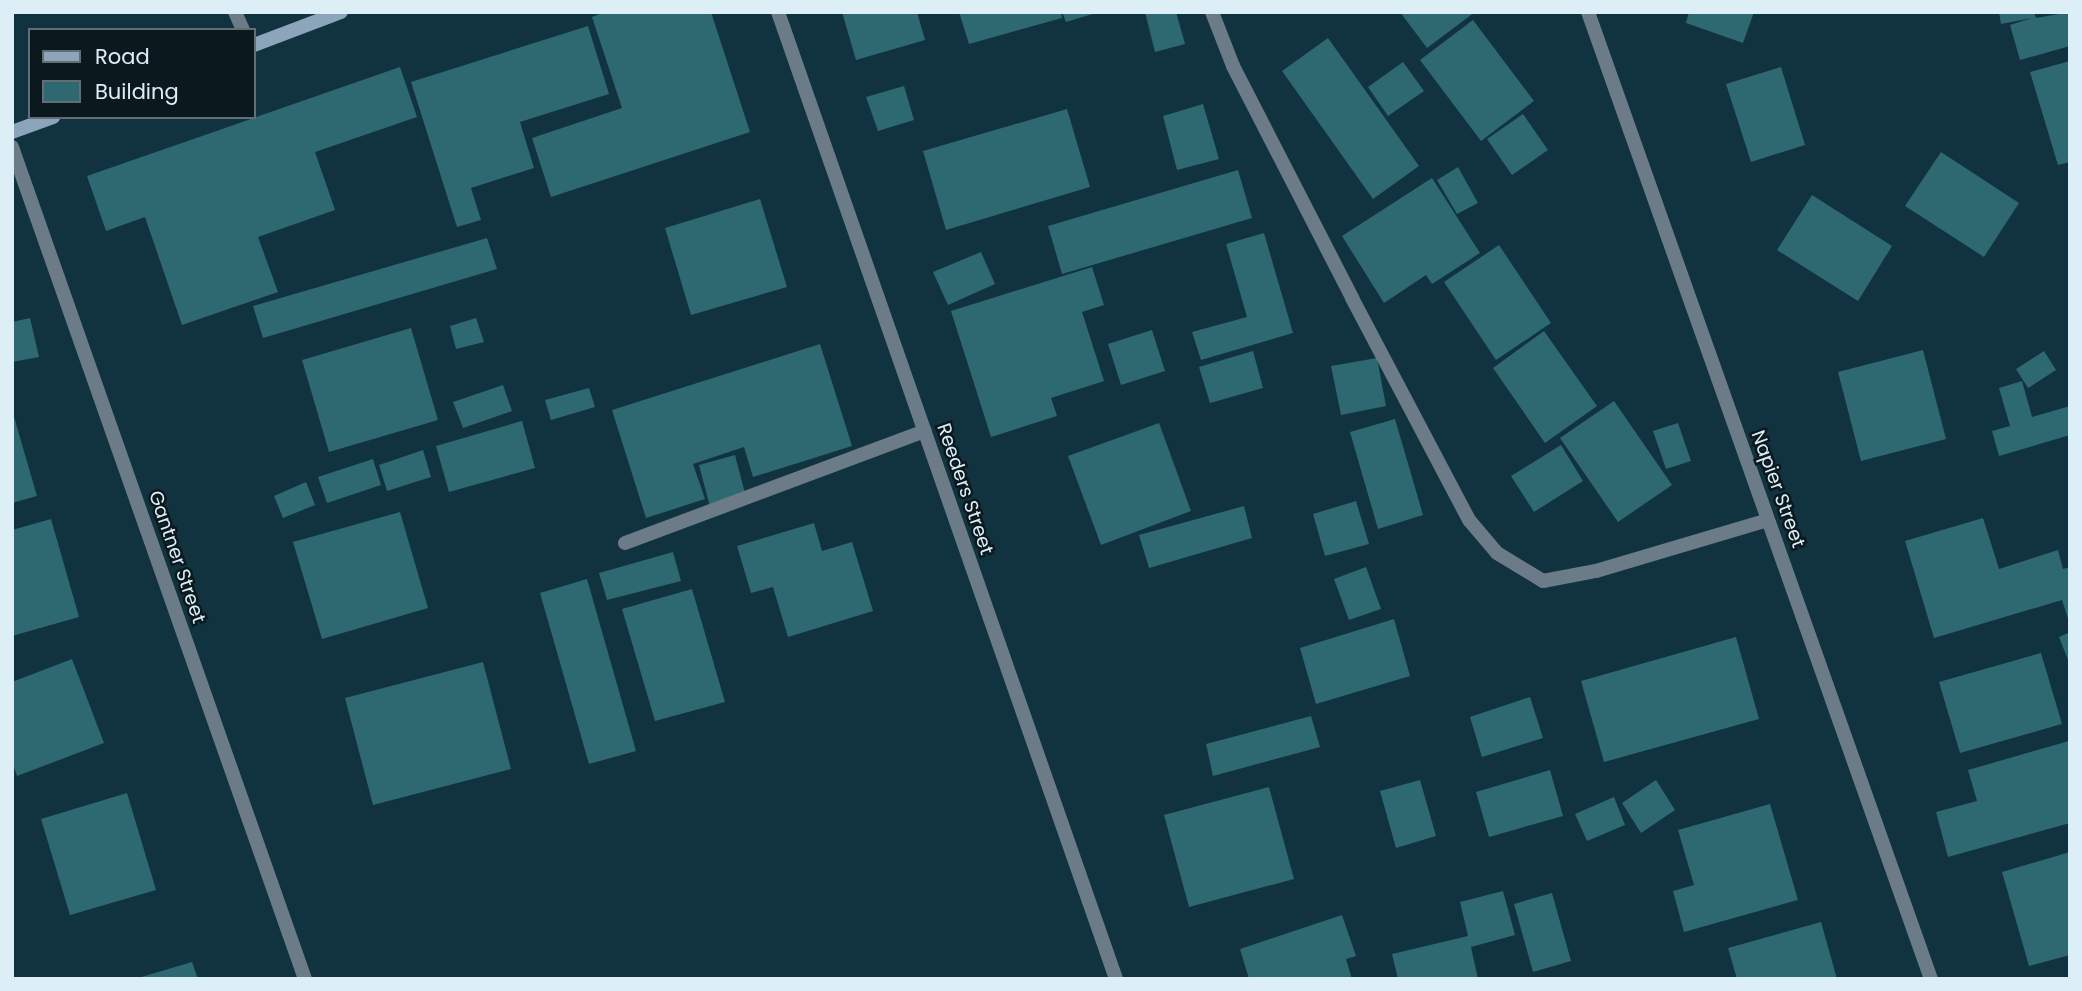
<!DOCTYPE html>
<html>
<head>
<meta charset="utf-8">
<style>
	body { margin:0 }
	#map { position:relative; width:2082px; height:991px; overflow:hidden; background:#113340; font-family:Poppins,sans-serif }
	div>[style] { position:absolute }
	[style*='--x'] { left:calc(var(--x)*1px); top:calc(var(--y)*1px); width:calc(var(--w)*1px); rotate:calc(var(--a)*1deg) }
	.building>* { inset:0; background:#2e6870 }
	.lane>* { height:14px; margin:-7px; padding:0 7px; transform-origin:7px; border-radius:7px; background:#6c7b88 }
	.street>* { height:14px; margin:-7px; padding:0 7px; transform-origin:7px; border-radius:7px; background:#6c7b88 }
	.secondary>* { height:14px; margin:-7px; padding:0 7px; transform-origin:7px; border-radius:7px; background:#8da5bb }
	span { translate:-50% -50%; white-space:nowrap; text-align:center; line-height:1.15; -webkit-text-stroke:5px #0b191f; paint-order:stroke }
	.street-label { font-size:19px; color:#dceff7 }
	.frame { position:absolute; inset:0; border:14px solid #dceff7; pointer-events:none }
	.legend { position:absolute; left:28px; top:28px; width:228px; height:91px; box-sizing:border-box; background:#0b191f; border:2px solid #5f6f75; margin:0; padding:9px 12px; list-style:none; font-size:21px; color:#dceff7 }
	.legend li { display:flex; align-items:center; gap:14px; height:35px }
	.legend b { width:35px; border:2px solid #5f6f75 }
</style>
</head>
<body>
<div id="map">
	<div class="building">
		<i style="clip-path:polygon(605px 12px,711px 12px,750px 132px,551px 197px,532px 138px,622px 108px,592px 17px)"></i>
		<i style="clip-path:polygon(842px 12px,917px 12px,925px 40px,856px 60px)"></i>
		<i style="clip-path:polygon(959px 12px,1061px 12px,1062px 18px,969px 44px)"></i>
		<i style="clip-path:polygon(1062px 12px,1096px 12px,1096px 13px,1066px 22px)"></i>
		<i style="clip-path:polygon(1145px 12px,1176px 12px,1185px 44px,1155px 52px)"></i>
		<i style="clip-path:polygon(1400px 12px,1475px 12px,1427px 48px)"></i>
		<i style="clip-path:polygon(1689px 12px,1754px 12px,1743px 43px,1686px 23px)"></i>
		<i style="clip-path:polygon(1999px 12px,2034px 12px,2036px 18px,2070px 12px,2070px 46px,2020px 60px,2010px 25px,2032px 18px,2001px 24px)"></i>
		<i style="clip-path:polygon(1473px 20px,1534px 101px,1481px 141px,1420px 60px)"></i>
		<i style="clip-path:polygon(588px 26px,609px 94px,520px 122px,534px 168px,471px 188px,481px 220px,457px 227px,411px 82px)"></i>
		<i style="clip-path:polygon(1328px 38px,1419px 166px,1373px 199px,1282px 71px)"></i>
		<i style="clip-path:polygon(2070px 61px,2070px 162px,2058px 165px,2030px 72px)"></i>
		<i style="clip-path:polygon(1403px 62px,1424px 91px,1388px 116px,1368px 87px)"></i>
		<i style="clip-path:polygon(400px 67px,417px 117px,315px 152px,335px 210px,258px 237px,278px 292px,182px 325px,145px 217px,106px 231px,87px 176px)"></i>
		<i style="clip-path:polygon(1781px 67px,1805px 145px,1751px 162px,1726px 84px)"></i>
		<i style="clip-path:polygon(904px 86px,914px 120px,878px 131px,866px 97px)"></i>
		<i style="clip-path:polygon(1203px 104px,1219px 159px,1177px 170px,1163px 116px)"></i>
		<i style="clip-path:polygon(1067px 109px,1090px 187px,946px 230px,923px 151px)"></i>
		<i style="clip-path:polygon(1523px 114px,1548px 150px,1512px 175px,1487px 139px)"></i>
		<i style="clip-path:polygon(1941px 152px,2019px 203px,1984px 257px,1905px 206px)"></i>
		<i style="clip-path:polygon(1458px 167px,1478px 203px,1457px 214px,1437px 180px)"></i>
		<i style="clip-path:polygon(1238px 170px,1252px 218px,1062px 274px,1048px 226px)"></i>
		<i style="clip-path:polygon(1432px 178px,1480px 253px,1432px 284px,1426px 275px,1384px 303px,1342px 236px)"></i>
		<i style="clip-path:polygon(1812px 195px,1892px 246px,1858px 301px,1777px 250px)"></i>
		<i style="clip-path:polygon(760px 199px,787px 287px,691px 315px,665px 228px)"></i>
		<i style="clip-path:polygon(1264px 233px,1293px 333px,1201px 360px,1192px 332px,1247px 317px,1226px 244px)"></i>
		<i style="clip-path:polygon(487px 238px,497px 269px,263px 338px,253px 306px)"></i>
		<i style="clip-path:polygon(1499px 245px,1551px 323px,1496px 360px,1444px 282px)"></i>
		<i style="clip-path:polygon(981px 252px,995px 284px,948px 305px,933px 272px)"></i>
		<i style="clip-path:polygon(1092px 267px,1104px 305px,1082px 312px,1104px 381px,1051px 398px,1057px 416px,991px 437px,951px 311px)"></i>
		<i style="clip-path:polygon(30px 318px,39px 357px,12px 362px,12px 322px)"></i>
		<i style="clip-path:polygon(476px 318px,484px 342px,456px 349px,450px 326px)"></i>
		<i style="clip-path:polygon(411px 328px,438px 420px,329px 452px,302px 360px)"></i>
		<i style="clip-path:polygon(1152px 330px,1165px 371px,1121px 385px,1108px 344px)"></i>
		<i style="clip-path:polygon(1544px 331px,1597px 406px,1545px 443px,1493px 368px)"></i>
		<i style="clip-path:polygon(820px 344px,852px 446px,753px 477px,744px 447px,693px 464px,705px 499px,646px 518px,612px 410px)"></i>
		<i style="clip-path:polygon(1923px 350px,1946px 439px,1861px 461px,1838px 372px)"></i>
		<i style="clip-path:polygon(1253px 351px,1263px 388px,1210px 403px,1199px 367px)"></i>
		<i style="clip-path:polygon(2044px 351px,2056px 370px,2028px 388px,2016px 369px)"></i>
		<i style="clip-path:polygon(1377px 358px,1386px 406px,1341px 415px,1331px 366px)"></i>
		<i style="clip-path:polygon(2022px 381px,2032px 417px,2070px 406px,2070px 435px,1999px 456px,1992px 431px,2010px 426px,1999px 388px)"></i>
		<i style="clip-path:polygon(503px 385px,512px 411px,463px 428px,453px 402px)"></i>
		<i style="clip-path:polygon(589px 388px,595px 407px,551px 420px,545px 400px)"></i>
		<i style="clip-path:polygon(1614px 401px,1672px 485px,1618px 522px,1560px 438px)"></i>
		<i style="clip-path:polygon(12px 410px,37px 496px,12px 503px)"></i>
		<i style="clip-path:polygon(1395px 419px,1423px 515px,1378px 529px,1350px 432px)"></i>
		<i style="clip-path:polygon(522px 421px,535px 468px,449px 492px,436px 446px)"></i>
		<i style="clip-path:polygon(1159px 423px,1191px 511px,1101px 545px,1068px 456px)"></i>
		<i style="clip-path:polygon(1678px 423px,1691px 461px,1666px 469px,1653px 431px)"></i>
		<i style="clip-path:polygon(1561px 445px,1583px 481px,1534px 512px,1511px 476px)"></i>
		<i style="clip-path:polygon(423px 450px,431px 477px,387px 491px,379px 465px)"></i>
		<i style="clip-path:polygon(735px 455px,746px 497px,710px 507px,699px 465px)"></i>
		<i style="clip-path:polygon(373px 459px,381px 485px,327px 503px,318px 477px)"></i>
		<i style="clip-path:polygon(306px 482px,315px 505px,283px 518px,274px 496px)"></i>
		<i style="clip-path:polygon(1356px 501px,1369px 544px,1325px 556px,1313px 514px)"></i>
		<i style="clip-path:polygon(1244px 506px,1252px 538px,1149px 568px,1139px 535px)"></i>
		<i style="clip-path:polygon(400px 512px,428px 608px,322px 639px,293px 542px)"></i>
		<i style="clip-path:polygon(1983px 518px,1999px 569px,2058px 550px,2063px 569px,2070px 567px,2070px 625px,2062px 600px,1934px 638px,1905px 541px)"></i>
		<i style="clip-path:polygon(51px 519px,79px 617px,12px 636px,12px 530px)"></i>
		<i style="clip-path:polygon(814px 523px,822px 551px,852px 542px,873px 611px,788px 637px,773px 587px,751px 593px,737px 546px)"></i>
		<i style="clip-path:polygon(673px 552px,681px 581px,607px 600px,599px 573px)"></i>
		<i style="clip-path:polygon(1366px 567px,1381px 609px,1349px 620px,1334px 579px)"></i>
		<i style="clip-path:polygon(587px 579px,636px 751px,589px 764px,540px 593px)"></i>
		<i style="clip-path:polygon(692px 589px,725px 702px,655px 721px,622px 609px)"></i>
		<i style="clip-path:polygon(1394px 619px,1410px 676px,1316px 704px,1300px 648px)"></i>
		<i style="clip-path:polygon(2070px 632px,2070px 665px,2059px 637px)"></i>
		<i style="clip-path:polygon(1736px 637px,1759px 719px,1604px 762px,1581px 681px)"></i>
		<i style="clip-path:polygon(2041px 653px,2062px 724px,1960px 753px,1939px 682px)"></i>
		<i style="clip-path:polygon(72px 659px,104px 743px,17px 776px,12px 762px,12px 682px)"></i>
		<i style="clip-path:polygon(483px 662px,511px 769px,373px 805px,345px 698px)"></i>
		<i style="clip-path:polygon(1530px 697px,1543px 738px,1482px 757px,1470px 717px)"></i>
		<i style="clip-path:polygon(1311px 716px,1320px 747px,1213px 776px,1206px 744px)"></i>
		<i style="clip-path:polygon(2069px 741px,2070px 823px,1948px 857px,1936px 812px,1977px 801px,1968px 770px)"></i>
		<i style="clip-path:polygon(1550px 770px,1563px 816px,1489px 837px,1476px 792px)"></i>
		<i style="clip-path:polygon(1420px 780px,1436px 836px,1396px 848px,1380px 791px)"></i>
		<i style="clip-path:polygon(1656px 780px,1675px 810px,1641px 833px,1622px 803px)"></i>
		<i style="clip-path:polygon(1269px 787px,1294px 879px,1189px 907px,1164px 815px)"></i>
		<i style="clip-path:polygon(127px 793px,156px 890px,70px 915px,41px 819px)"></i>
		<i style="clip-path:polygon(1614px 797px,1625px 825px,1587px 841px,1575px 814px)"></i>
		<i style="clip-path:polygon(1770px 804px,1798px 900px,1684px 932px,1673px 891px,1694px 885px,1678px 830px)"></i>
		<i style="clip-path:polygon(2070px 852px,2070px 955px,2029px 966px,2002px 872px)"></i>
		<i style="clip-path:polygon(1503px 891px,1515px 935px,1471px 947px,1478px 979px,1398px 979px,1392px 954px,1468px 936px,1460px 902px)"></i>
		<i style="clip-path:polygon(1552px 893px,1571px 961px,1533px 972px,1514px 904px)"></i>
		<i style="clip-path:polygon(1342px 915px,1356px 956px,1346px 959px,1352px 979px,1249px 979px,1240px 949px)"></i>
		<i style="clip-path:polygon(1821px 922px,1837px 979px,1737px 979px,1728px 948px)"></i>
		<i style="clip-path:polygon(192px 962px,198px 979px,139px 979px,138px 978px)"></i>
	</div>
	<div class="lane">
		<i style="--x:1212;--y:12;--w:58;--a:68.7"></i>
		<i style="--x:1233;--y:66;--w:261;--a:62.8"></i>
		<i style="--x:1352;--y:298;--w:251;--a:62.2"></i>
		<i style="--x:1469;--y:520;--w:43;--a:49.7"></i>
		<i style="--x:1497;--y:553;--w:54;--a:31.3"></i>
		<i style="--x:1543;--y:581;--w:54;--a:-10.7"></i>
		<i style="--x:1596;--y:571;--w:179;--a:-16.5"></i>
		<i style="--x:625;--y:543;--w:320;--a:-20.5"></i>
	</div>
	<div class="street">
		<i style="--x:235;--y:12;--w:20;--a:66"></i>
		<i style="--x:778;--y:12;--w:1024;--a:70.73"></i>
		<i style="--x:1588;--y:12;--w:1026;--a:70.47"></i>
		<i style="--x:12;--y:147;--w:882;--a:70.6"></i>
	</div>
	<div class="secondary">
		<i style="--x:254;--y:45;--w:93;--a:-20.8"></i>
		<i style="--x:12;--y:132;--w:44;--a:-20.1"></i>
	</div>
	<div class="street-label">
		<span style="left:965px;top:489px;rotate:71deg">Reeders Street</span>
		<span style="left:1778px;top:489px;rotate:70deg">Napier Street</span>
		<span style="left:177px;top:557px;rotate:71deg">Gantner Street</span>
	</div>
	<div class="frame"></div>
	<ul class="legend">
	<li><b style="height:9px;background:#8da5bb"></b>Road</li>
	<li><b style="height:19px;background:#2e6870"></b>Building</li>
	</ul>
</div>
</body>
</html>
